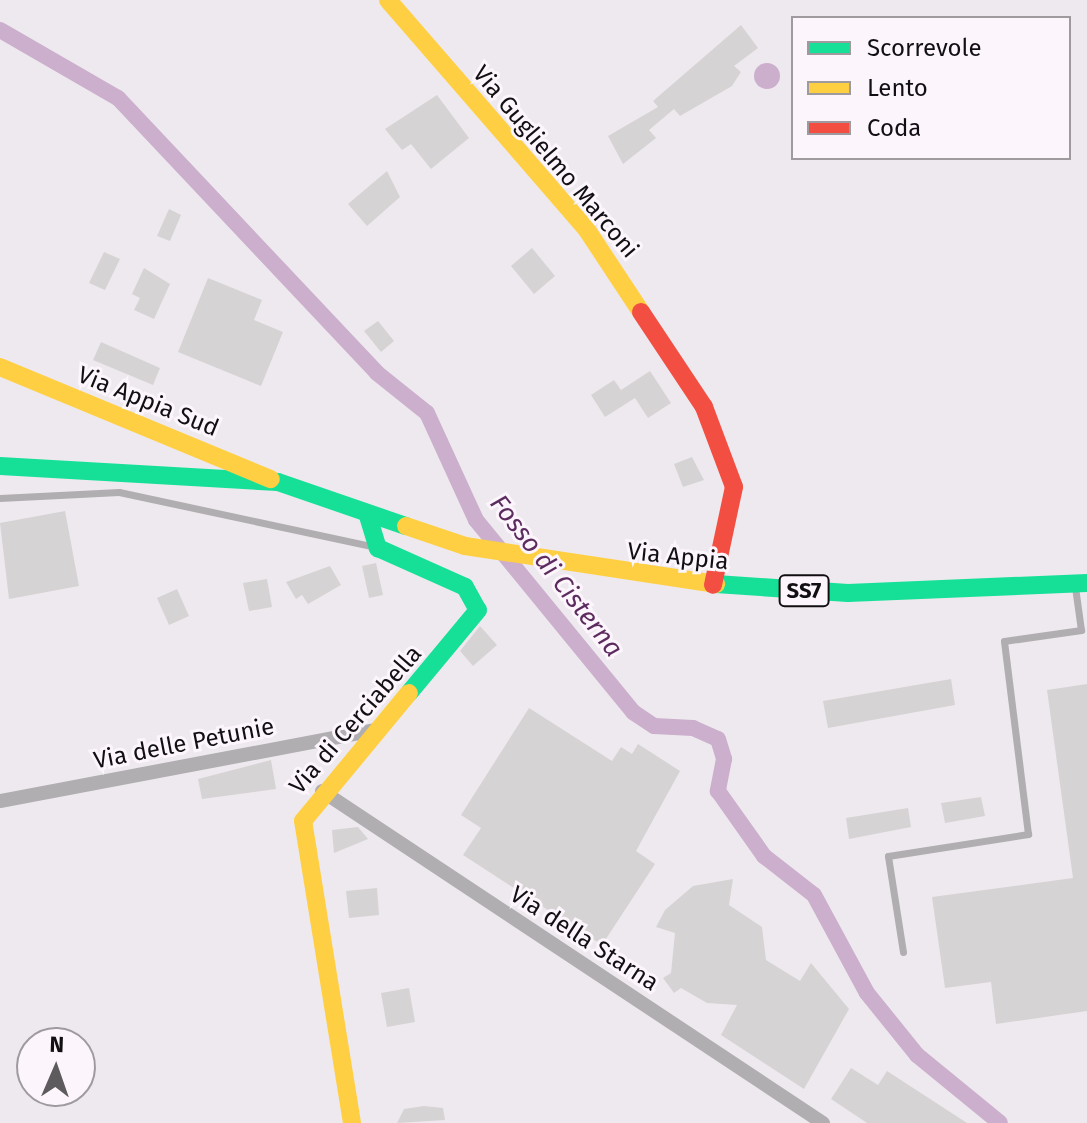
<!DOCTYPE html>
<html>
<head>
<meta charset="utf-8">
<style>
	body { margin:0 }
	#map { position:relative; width:1087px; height:1123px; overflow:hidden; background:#eee9ee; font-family:"Fira Sans",sans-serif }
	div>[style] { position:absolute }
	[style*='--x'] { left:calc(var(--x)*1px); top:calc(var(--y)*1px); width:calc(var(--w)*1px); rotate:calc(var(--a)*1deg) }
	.water>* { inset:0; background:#cbafcc }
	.round { border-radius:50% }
	.canal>* { height:16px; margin:-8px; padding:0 8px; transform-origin:8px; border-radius:8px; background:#cbafcc }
	.building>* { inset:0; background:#d6d3d4 }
	.lane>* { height:7px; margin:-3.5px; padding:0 3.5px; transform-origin:3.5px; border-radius:3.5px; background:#b0aeb0 }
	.street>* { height:14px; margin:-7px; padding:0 7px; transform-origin:7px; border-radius:7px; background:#b0aeb0 }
	.fast>* { height:18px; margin:-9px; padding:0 9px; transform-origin:9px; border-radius:9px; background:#16e098 }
	.slow>* { height:18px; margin:-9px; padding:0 9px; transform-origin:9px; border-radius:9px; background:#ffcf43 }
	.jam>* { height:18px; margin:-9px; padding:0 9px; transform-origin:9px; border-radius:9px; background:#f24e42 }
	span { translate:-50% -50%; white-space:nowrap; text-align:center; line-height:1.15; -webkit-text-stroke:6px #fcf6fc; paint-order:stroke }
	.shield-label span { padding:2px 6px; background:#fcf6fc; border:2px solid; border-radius:6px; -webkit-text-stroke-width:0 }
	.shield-label { font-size:22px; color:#110f11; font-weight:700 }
	.street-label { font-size:24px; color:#110f11 }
	.water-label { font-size:26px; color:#5d2c5f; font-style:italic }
	.legend { position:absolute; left:791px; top:16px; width:280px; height:144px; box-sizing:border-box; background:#fcf6fc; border:2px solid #9e9a9e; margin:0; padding:10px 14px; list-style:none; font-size:24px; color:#110f11 }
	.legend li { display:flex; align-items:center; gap:16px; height:40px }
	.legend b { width:40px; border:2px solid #9e9a9e }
	.north { position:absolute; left:16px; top:1027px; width:80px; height:80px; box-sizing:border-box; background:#fcf6fc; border:2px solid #9e9a9e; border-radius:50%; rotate:2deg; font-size:22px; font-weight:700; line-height:32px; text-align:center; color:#110f11 }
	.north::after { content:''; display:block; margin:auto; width:28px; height:36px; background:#5e5b5e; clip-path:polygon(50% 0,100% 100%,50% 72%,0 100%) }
</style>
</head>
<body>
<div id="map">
	<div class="water">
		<i class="round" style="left:754px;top:63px;width:26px;height:26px"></i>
	</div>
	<div class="canal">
		<i style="--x:0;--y:30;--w:136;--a:30"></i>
		<i style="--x:118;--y:98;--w:378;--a:46.7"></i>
		<i style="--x:377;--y:373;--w:64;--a:38.7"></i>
		<i style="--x:427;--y:413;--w:118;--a:65.4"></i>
		<i style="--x:476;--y:520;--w:248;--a:50.7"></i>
		<i style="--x:633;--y:712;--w:25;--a:34"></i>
		<i style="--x:654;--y:726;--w:39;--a:3"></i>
		<i style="--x:693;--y:728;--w:27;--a:24"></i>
		<i style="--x:718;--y:739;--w:21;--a:73"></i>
		<i style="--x:724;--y:759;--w:33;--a:101"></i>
		<i style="--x:718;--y:791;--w:80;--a:54.7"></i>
		<i style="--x:764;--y:856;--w:63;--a:38"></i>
		<i style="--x:814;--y:895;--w:111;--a:61.6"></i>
		<i style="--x:867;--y:993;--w:80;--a:51.1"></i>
		<i style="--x:917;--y:1055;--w:107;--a:39.3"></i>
	</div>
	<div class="building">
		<i style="clip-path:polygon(741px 25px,758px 48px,734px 66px,741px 72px,732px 86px,680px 116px,674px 109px,649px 130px,656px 138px,623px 164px,608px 136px,658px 107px,653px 101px)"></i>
		<i style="clip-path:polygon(437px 95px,469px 138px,431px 169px,411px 144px,402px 150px,385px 129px)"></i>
		<i style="clip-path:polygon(387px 171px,400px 197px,367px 226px,348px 204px)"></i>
		<i style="clip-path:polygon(169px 209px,181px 215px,170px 241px,157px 236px)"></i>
		<i style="clip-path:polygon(532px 248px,555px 276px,534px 294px,511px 266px)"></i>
		<i style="clip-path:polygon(104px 252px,120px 259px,105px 290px,89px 283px)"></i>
		<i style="clip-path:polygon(144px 268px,170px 284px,154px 319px,134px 310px,140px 298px,132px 294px)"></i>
		<i style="clip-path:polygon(208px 278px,262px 300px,254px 320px,283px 332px,261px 386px,178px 352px)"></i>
		<i style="clip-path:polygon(378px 321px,394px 341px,381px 352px,364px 331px)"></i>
		<i style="clip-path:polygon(101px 342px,160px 368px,153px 385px,93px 360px)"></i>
		<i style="clip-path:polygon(650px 371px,671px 403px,648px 418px,635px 398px,605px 417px,591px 395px,614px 380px,621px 390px)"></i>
		<i style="clip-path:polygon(692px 457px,704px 480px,683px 487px,674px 464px)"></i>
		<i style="clip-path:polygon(65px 511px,79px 586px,9px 599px,0 523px)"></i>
		<i style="clip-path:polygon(376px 563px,383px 595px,369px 598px,362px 566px)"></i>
		<i style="clip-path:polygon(330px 566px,341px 585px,308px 604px,302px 595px,296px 599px,286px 582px)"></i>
		<i style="clip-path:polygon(267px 579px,272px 607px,249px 611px,243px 583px)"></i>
		<i style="clip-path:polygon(177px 589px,189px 616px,169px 625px,157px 598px)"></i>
		<i style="clip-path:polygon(480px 626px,497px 645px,473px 666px,460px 651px)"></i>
		<i style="clip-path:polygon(951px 679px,955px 705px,828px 728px,823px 701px)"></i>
		<i style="clip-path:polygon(1087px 684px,1087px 1011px,996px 1024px,991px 982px,945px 988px,932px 897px,1073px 878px,1047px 690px)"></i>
		<i style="clip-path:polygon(529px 708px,612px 761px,621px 747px,632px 754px,638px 744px,680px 771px,636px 851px,655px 864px,602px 945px,463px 855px,481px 828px,461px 815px)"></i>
		<i style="clip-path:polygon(271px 760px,276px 789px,202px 799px,198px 779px)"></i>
		<i style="clip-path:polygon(981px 797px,985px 816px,945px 823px,941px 803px)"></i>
		<i style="clip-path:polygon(908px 808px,911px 827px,849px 839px,846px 818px)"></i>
		<i style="clip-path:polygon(358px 827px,368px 839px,334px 853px,332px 830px)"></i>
		<i style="clip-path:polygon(733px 879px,729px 905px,762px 927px,766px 960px,800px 981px,811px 963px,849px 1009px,804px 1089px,721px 1035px,737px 1005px,707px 1003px,681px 988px,674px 993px,663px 978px,671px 973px,675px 933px,656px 927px,665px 910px,693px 886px)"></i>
		<i style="clip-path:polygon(377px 888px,379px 915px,349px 918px,346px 891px)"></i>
		<i style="clip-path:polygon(409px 988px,415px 1022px,387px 1027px,381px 993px)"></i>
		<i style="clip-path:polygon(851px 1068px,878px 1085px,887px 1071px,967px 1123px,867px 1123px,831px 1099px)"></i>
		<i style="clip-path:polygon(424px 1106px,443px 1108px,445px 1120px,397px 1123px,404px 1109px)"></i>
	</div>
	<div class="lane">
		<i style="--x:0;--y:498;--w:119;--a:-2.9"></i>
		<i style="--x:119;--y:492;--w:263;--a:12.1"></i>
		<i style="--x:903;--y:952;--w:97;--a:-98.9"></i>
		<i style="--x:888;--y:856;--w:142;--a:-8.9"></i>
		<i style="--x:1028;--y:834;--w:194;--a:-97.1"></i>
		<i style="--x:1004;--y:641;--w:78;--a:-8.1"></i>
		<i style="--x:1081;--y:630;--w:43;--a:-97.9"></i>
	</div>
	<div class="street">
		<i style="--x:322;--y:791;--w:601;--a:33.53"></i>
		<i style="--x:0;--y:801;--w:384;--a:-10.7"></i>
	</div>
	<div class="fast">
		<i style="--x:0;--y:466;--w:278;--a:3.3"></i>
		<i style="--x:278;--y:482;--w:135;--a:19"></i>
		<i style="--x:368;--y:516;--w:34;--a:73"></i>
		<i style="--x:378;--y:548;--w:95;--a:24.1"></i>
		<i style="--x:465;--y:587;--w:26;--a:61"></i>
		<i style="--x:478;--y:610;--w:108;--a:129.7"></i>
		<i style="--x:716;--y:584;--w:132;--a:3.9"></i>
		<i style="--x:848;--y:593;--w:239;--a:-2.4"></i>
	</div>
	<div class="slow">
		<i style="--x:388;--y:0;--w:304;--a:49.1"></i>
		<i style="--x:587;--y:230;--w:98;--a:56.6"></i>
		<i style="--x:0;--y:367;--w:293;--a:22.5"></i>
		<i style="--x:406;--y:526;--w:62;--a:18.7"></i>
		<i style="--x:465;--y:546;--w:254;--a:8.6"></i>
		<i style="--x:352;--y:1123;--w:306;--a:-99.2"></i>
		<i style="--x:303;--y:821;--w:166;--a:-50.4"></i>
	</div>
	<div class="jam">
		<i style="--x:641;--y:312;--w:114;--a:56.4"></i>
		<i style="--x:704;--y:407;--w:85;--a:69.4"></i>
		<i style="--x:734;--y:487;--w:100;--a:102.1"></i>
	</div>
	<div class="shield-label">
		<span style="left:804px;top:591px">SS7</span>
	</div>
	<div class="street-label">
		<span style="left:555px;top:162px;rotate:50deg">Via Guglielmo Marconi</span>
		<span style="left:148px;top:402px;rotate:22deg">Via Appia Sud</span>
		<span style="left:678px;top:557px;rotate:6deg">Via Appia</span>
		<span style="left:356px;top:720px;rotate:-49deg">Via di Cerciabella</span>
		<span style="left:184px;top:744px;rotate:-11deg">Via delle Petunie</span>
		<span style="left:584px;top:939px;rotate:33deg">Via della Starna</span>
	</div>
	<div class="water-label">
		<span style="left:556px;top:576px;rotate:52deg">Fosso di Cisterna</span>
	</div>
	<ul class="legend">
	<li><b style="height:10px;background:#16e098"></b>Scorrevole</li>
	<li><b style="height:10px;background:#ffcf43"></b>Lento</li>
	<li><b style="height:10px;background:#f24e42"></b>Coda</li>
	</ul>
	<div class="north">N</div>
</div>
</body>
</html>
